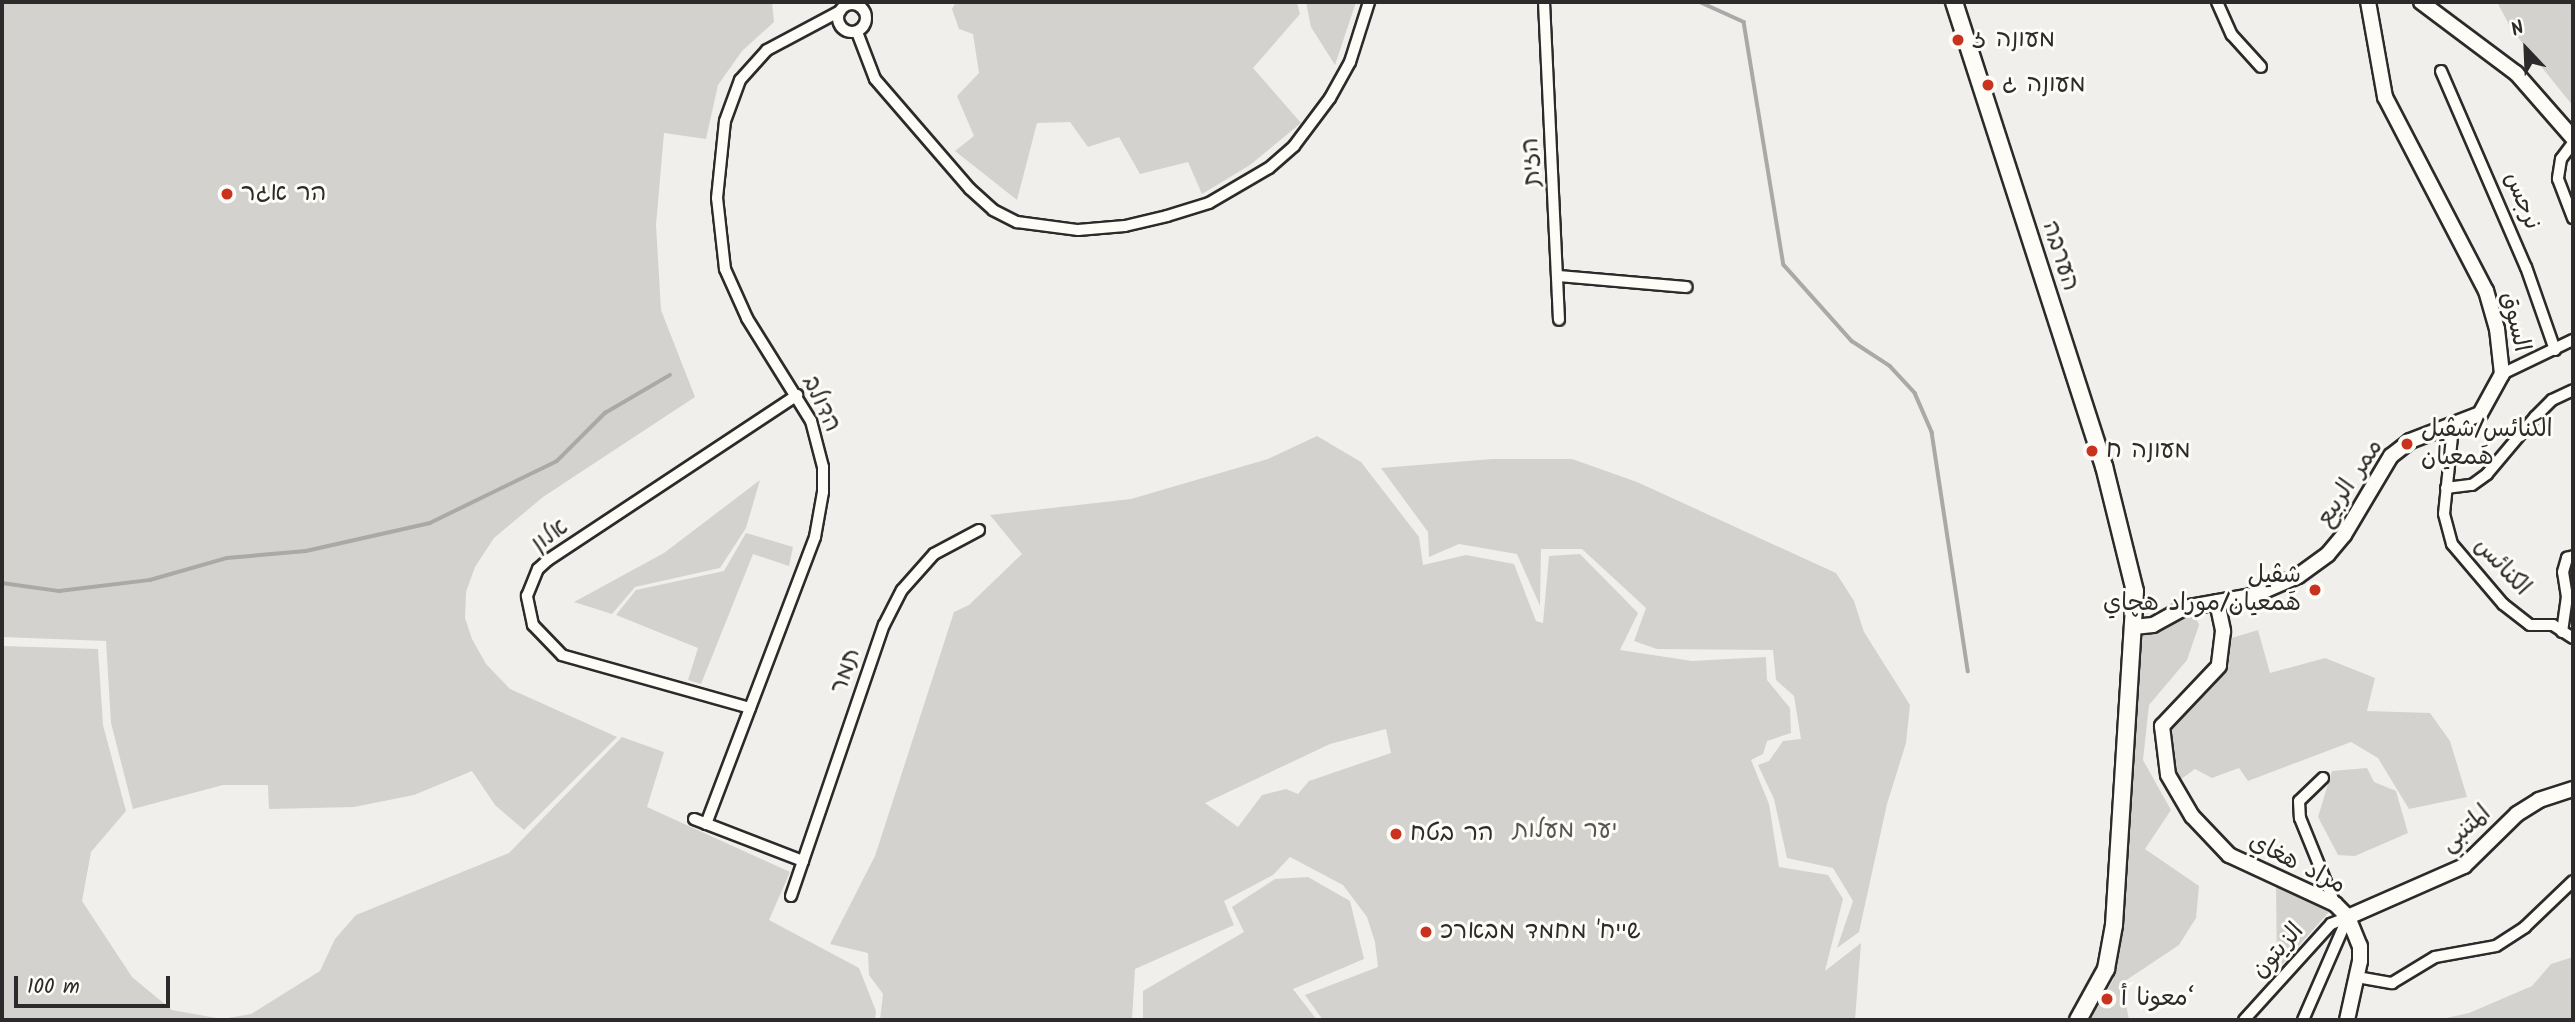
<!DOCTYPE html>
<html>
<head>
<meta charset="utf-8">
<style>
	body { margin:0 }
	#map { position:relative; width:2575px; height:1022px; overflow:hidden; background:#f0efeb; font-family:Kalam,"Playpen Sans Arabic","Playpen Sans Hebrew",sans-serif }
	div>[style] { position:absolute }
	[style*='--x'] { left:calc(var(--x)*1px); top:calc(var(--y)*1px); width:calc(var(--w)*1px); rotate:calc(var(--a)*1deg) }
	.green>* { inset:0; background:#d3d2cf }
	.stream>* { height:3.5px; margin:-1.75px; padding:0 1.75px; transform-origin:1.75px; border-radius:1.75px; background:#aaa9a7 }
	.roads { filter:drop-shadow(2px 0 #2b2b2b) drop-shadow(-2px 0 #2b2b2b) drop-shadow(0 2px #2b2b2b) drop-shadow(0 -2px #2b2b2b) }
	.minor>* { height:10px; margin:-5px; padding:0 5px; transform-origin:5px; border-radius:5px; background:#fdfcf7 }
	.minor>.ring { margin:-5px; padding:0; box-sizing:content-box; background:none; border:10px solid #fdfcf7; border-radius:50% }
	.tertiary>* { height:14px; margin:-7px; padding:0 7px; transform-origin:7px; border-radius:7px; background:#fdfcf7 }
	.secondary>* { height:16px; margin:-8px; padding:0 8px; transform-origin:8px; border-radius:8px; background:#fdfcf7 }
	.dots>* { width:19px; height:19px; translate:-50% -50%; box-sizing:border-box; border:4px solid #fdfcf7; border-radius:50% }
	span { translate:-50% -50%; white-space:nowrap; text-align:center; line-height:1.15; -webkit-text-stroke:6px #fdfcf7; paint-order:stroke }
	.poi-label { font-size:24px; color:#2b2b2b }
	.left { translate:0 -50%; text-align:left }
	.right { translate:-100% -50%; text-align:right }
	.street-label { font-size:24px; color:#2b2b2b }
	.park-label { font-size:24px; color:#555554 }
	.frame { position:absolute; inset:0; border:4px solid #2b2b2b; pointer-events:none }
	.north { position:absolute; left:2491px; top:14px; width:70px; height:70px; -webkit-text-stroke:5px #fdfcf7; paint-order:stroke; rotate:337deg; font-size:19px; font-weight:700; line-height:28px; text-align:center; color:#2b2b2b }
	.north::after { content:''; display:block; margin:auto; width:24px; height:32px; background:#2b2b2b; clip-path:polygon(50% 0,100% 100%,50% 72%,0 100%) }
	.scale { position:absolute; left:14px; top:976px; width:156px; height:32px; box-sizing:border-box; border:4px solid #2b2b2b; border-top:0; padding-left:9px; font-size:21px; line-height:24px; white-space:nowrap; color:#2b2b2b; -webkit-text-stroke:5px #fdfcf7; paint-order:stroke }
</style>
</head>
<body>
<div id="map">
	<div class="green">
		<i style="clip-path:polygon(2px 2px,772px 2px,774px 22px,742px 51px,718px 85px,706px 139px,664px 133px,656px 225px,661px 310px,695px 397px,543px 497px,494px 538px,475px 567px,466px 592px,465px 618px,472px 639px,486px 664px,510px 689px,617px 737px,524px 830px,495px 805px,472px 771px,414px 795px,354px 807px,269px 809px,268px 785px,223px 785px,133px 809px,111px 723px,106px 641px,2px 637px)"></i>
		<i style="clip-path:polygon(956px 2px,1297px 2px,1300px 14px,1253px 68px,1301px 123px,1250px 165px,1202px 194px,1188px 162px,1140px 174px,1119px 137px,1088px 147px,1070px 122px,1037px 123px,1017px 200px,955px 151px,974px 136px,957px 96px,979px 73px,973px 34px,959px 29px,952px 9px)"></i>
		<i style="clip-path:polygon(1306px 2px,1356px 2px,1335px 65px,1311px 27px)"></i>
		<i style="clip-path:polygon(2497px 2px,2573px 2px,2573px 106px,2512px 30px)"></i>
		<i style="clip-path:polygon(evenodd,1317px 436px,1361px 462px,1419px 537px,1423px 565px,1466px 555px,1514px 564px,1536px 621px,1543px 623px,1549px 556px,1580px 554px,1638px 613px,1620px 650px,1692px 661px,1766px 657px,1767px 680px,1790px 708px,1791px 733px,1767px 741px,1763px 754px,1751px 760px,1769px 804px,1779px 867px,1828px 875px,1843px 899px,1825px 971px,1861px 943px,1855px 1020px,1323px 1020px,1305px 995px,1378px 967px,1375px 942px,1367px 917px,1343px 885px,1290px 857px,1273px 875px,1224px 901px,1234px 925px,1135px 969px,1132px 1020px,880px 1020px,883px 994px,869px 975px,868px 953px,830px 944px,875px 856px,954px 612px,969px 605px,1022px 554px,990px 515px,1131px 499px,1268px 459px,1317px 436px,1386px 729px,1391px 753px,1309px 781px,1298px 794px,1286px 789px,1262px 795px,1238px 827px,1205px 803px,1330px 744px,1386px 729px)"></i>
		<i style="clip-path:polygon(1492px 459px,1572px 459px,1637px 482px,1836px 573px,1854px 601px,1864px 632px,1910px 705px,1906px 743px,1887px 804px,1859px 932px,1837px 948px,1853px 901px,1833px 868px,1787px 858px,1774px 799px,1758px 765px,1769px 761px,1783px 741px,1801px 739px,1794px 696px,1776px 680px,1773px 650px,1657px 649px,1634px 641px,1646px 608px,1582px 549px,1541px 549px,1540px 606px,1517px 554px,1459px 544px,1429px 557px,1428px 532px,1381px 468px)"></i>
		<i style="clip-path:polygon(760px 480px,746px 528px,720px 568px,635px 587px,612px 614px,574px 602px,664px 553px)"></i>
		<i style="clip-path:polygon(746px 533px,793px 547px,789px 566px,753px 554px,701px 684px,688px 680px,698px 648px,616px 615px,636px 590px,724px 571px)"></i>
		<i style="clip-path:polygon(2192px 608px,2199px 625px,2187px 660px,2149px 705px,2143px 760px,2171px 810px,2145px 849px,2199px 886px,2196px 918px,2179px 945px,2122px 983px,2129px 1020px,2090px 1020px,2113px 980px,2120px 950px,2137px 635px)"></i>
		<i style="clip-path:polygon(2258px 630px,2270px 673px,2325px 658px,2375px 678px,2367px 711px,2430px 713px,2450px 741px,2467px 797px,2409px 809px,2378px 758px,2351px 742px,2248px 781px,2239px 768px,2212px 778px,2195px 769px,2177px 782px,2163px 731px,2217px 661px,2222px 641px)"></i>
		<i style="clip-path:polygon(2px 646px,98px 649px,103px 725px,126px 811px,91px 852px,82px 901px,132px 977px,172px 1010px,222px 1019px,251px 1014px,320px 971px,335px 939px,356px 915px,509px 853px,622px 737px,664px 752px,647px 807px,790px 872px,769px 920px,859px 968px,876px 1011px,875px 1020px,2px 1020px)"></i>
		<i style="clip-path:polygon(2367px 768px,2374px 782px,2396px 791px,2408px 833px,2355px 856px,2338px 855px,2318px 817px,2332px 771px)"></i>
		<i style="clip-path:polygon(1308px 877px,1350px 901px,1364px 959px,1293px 989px,1317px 1020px,1143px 1020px,1143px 991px,1244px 932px,1232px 907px,1275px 879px)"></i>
		<i style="clip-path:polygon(2276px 883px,2329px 912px,2277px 970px)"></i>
		<i style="clip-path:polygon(2573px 957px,2573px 1017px,2569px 1020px,2437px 1020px,2469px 1013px,2532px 986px,2551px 964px)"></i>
	</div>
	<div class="stream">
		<i style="--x:1700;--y:2;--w:48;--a:24.4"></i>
		<i style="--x:1744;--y:22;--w:246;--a:80.7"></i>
		<i style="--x:1784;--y:265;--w:102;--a:48.2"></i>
		<i style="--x:1852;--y:341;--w:45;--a:33.3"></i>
		<i style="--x:1890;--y:366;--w:37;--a:47"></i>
		<i style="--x:1915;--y:393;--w:43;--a:66.4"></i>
		<i style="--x:1932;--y:432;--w:242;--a:81.4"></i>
		<i style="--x:2;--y:583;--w:58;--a:8"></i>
		<i style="--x:59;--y:591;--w:92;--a:-6.9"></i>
		<i style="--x:150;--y:580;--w:80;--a:-15.9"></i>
		<i style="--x:227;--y:558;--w:79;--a:-5.1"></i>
		<i style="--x:306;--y:551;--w:127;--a:-12.7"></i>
		<i style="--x:430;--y:523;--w:141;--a:-26"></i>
		<i style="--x:557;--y:461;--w:68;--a:-45"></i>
		<i style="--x:605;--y:413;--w:75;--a:-30.3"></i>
	</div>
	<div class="roads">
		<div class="minor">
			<i style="--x:1544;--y:2;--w:318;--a:87.3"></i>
			<i style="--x:2217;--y:2;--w:36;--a:66"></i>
			<i style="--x:2232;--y:35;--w:43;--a:47.8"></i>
			<i class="ring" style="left:838px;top:4px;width:18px;height:18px"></i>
			<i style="--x:857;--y:32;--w:50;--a:69"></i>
			<i style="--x:875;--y:79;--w:145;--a:49.2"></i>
			<i style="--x:970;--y:189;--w:31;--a:42"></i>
			<i style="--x:993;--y:210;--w:27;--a:27"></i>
			<i style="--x:1017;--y:222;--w:62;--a:7.5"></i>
			<i style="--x:1078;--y:230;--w:47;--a:-4.9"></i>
			<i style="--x:1125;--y:226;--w:43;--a:-13.4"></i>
			<i style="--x:1167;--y:216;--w:44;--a:-17.2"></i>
			<i style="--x:1209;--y:203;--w:69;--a:-30.3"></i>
			<i style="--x:1269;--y:168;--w:33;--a:-41"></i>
			<i style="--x:1294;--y:146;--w:60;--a:-53.1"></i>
			<i style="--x:1330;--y:98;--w:41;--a:-60.9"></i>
			<i style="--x:1350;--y:62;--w:63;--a:-72.4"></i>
			<i style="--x:2441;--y:71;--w:214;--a:66.6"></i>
			<i style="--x:2526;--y:267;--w:88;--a:70.7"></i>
			<i style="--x:2573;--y:143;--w:20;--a:127"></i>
			<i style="--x:2561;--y:159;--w:20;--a:99"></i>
			<i style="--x:2558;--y:179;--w:42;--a:69"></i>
			<i style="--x:1558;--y:276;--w:129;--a:4.9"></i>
			<i style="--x:2502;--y:374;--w:79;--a:-25.6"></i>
			<i style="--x:2453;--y:427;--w:87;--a:95.9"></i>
			<i style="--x:2444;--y:514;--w:31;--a:75"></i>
			<i style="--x:2452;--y:544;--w:79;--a:49.6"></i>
			<i style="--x:2503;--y:604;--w:34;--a:38"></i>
			<i style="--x:2530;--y:625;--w:23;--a:0"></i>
			<i style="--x:2553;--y:625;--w:24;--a:33"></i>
			<i style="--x:2446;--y:488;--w:26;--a:-7"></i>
			<i style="--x:2472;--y:485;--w:19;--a:-36"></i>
			<i style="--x:2487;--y:474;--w:75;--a:-49.9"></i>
			<i style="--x:2535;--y:417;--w:24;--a:-45"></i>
			<i style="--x:2552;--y:400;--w:23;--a:-25"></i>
			<i style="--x:2562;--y:632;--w:35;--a:-82"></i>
			<i style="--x:2567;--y:597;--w:25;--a:-99"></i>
			<i style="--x:2563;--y:572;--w:15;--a:-74"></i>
			<i style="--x:2567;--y:558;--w:6;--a:-18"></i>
			<i style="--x:750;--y:708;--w:195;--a:-164.3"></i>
			<i style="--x:562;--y:655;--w:42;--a:-134"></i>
			<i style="--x:533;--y:625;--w:30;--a:-102"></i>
			<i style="--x:527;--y:596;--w:29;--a:-68"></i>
			<i style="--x:538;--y:569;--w:13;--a:-42"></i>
			<i style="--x:548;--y:560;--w:299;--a:-33.5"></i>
			<i style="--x:2323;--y:778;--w:33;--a:136"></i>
			<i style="--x:2299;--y:801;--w:17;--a:87"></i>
			<i style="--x:2300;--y:818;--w:93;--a:67.9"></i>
			<i style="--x:694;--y:819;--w:117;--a:21.1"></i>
			<i style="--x:706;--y:824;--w:307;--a:-69.2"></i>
			<i style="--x:815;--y:537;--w:46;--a:-79.9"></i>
			<i style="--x:823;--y:492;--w:25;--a:-90"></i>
			<i style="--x:823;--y:467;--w:48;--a:-104.6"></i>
			<i style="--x:811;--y:421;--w:121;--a:-121.9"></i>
			<i style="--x:747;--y:318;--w:54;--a:-114.2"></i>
			<i style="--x:725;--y:269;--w:71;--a:-96.4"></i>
			<i style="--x:717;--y:198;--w:77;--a:-84.1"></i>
			<i style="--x:725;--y:121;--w:44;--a:-69.9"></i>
			<i style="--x:740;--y:80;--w:40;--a:-48"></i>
			<i style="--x:767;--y:50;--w:83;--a:-28.1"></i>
			<i style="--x:791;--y:896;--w:287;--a:-71.1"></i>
			<i style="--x:884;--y:625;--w:39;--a:-63"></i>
			<i style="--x:902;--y:590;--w:48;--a:-48.4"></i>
			<i style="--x:934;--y:554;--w:51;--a:-28.1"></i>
			<i style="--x:2357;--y:977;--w:36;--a:10"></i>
			<i style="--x:2392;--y:983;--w:50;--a:-31.2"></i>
			<i style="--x:2435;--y:957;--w:62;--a:-10.2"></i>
			<i style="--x:2496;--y:946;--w:35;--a:-33"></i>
			<i style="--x:2525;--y:927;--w:66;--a:-43.8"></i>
			<i style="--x:2244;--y:1020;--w:130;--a:-47.8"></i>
			<i style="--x:2331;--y:924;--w:18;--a:-22"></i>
			<i style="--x:2303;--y:1020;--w:112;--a:-66.4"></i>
		</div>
		<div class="tertiary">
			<i style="--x:2421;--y:2;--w:119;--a:36.8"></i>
			<i style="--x:2516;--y:73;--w:86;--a:48.8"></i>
			<i style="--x:2217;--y:602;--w:30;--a:78"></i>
			<i style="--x:2223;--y:631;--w:35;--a:97"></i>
			<i style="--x:2219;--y:666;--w:83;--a:133.5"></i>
			<i style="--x:2162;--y:726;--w:49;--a:83"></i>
			<i style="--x:2168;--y:775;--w:48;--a:59.7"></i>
			<i style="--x:2192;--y:816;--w:54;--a:46.5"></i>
			<i style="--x:2229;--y:855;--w:117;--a:24.8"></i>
			<i style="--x:2335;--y:904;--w:18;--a:45"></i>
			<i style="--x:2348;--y:917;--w:31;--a:68"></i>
			<i style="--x:2360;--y:946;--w:15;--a:90"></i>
			<i style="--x:2360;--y:961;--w:60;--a:102.4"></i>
			<i style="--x:2134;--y:627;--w:19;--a:-6"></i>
			<i style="--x:2153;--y:625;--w:35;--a:-29"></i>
			<i style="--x:2184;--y:608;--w:69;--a:-10"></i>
			<i style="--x:2252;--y:596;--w:50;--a:-23.5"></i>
			<i style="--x:2298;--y:576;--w:37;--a:-36"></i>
			<i style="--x:2328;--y:554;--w:25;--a:-50"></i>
			<i style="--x:2344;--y:535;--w:92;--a:-59.3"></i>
			<i style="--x:2391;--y:456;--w:24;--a:-38"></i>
			<i style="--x:2410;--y:441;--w:75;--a:-21.1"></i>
			<i style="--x:2480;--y:414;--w:46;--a:-61.2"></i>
			<i style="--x:2502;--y:374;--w:45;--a:-96.3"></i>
			<i style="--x:2497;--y:329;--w:40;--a:-106"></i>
			<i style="--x:2486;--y:291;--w:219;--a:-117.5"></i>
			<i style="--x:2385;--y:97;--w:97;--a:-100.1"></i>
			<i style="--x:2348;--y:917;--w:127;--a:-23.7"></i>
			<i style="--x:2464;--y:866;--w:74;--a:-44.5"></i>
			<i style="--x:2517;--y:814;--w:26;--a:-32"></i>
			<i style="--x:2539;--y:800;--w:36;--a:-18"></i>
		</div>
		<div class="secondary">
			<i style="--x:1954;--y:2;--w:488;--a:72.1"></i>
			<i style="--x:2104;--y:466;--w:129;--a:76.1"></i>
			<i style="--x:2135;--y:591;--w:335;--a:93.6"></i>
			<i style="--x:2114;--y:925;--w:45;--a:100.3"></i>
			<i style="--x:2106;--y:969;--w:58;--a:118.8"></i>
		</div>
	</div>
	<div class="dots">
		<i style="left:1958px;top:40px;background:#c8321e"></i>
		<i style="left:1988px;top:85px;background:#c8321e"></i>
		<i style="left:227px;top:194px;background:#c8321e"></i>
		<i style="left:2407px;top:444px;background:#c8321e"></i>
		<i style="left:2092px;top:451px;background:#c8321e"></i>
		<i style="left:2315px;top:590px;background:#c8321e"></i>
		<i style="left:1396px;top:834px;background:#c8321e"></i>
		<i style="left:1426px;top:932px;background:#c8321e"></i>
		<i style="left:2107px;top:999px;background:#c8321e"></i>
	</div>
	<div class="poi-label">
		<span class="left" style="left:1972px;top:40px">מעונה ז</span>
		<span class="left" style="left:2002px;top:85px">מעונה ג</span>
		<span class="left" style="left:241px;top:194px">הר אגר</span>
		<span class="left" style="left:2421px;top:444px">الكنائس/شڤيل<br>هَمعيان</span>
		<span class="left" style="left:2106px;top:451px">מעונה ח</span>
		<span class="right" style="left:2301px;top:590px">شڤيل<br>هَمعيان/موراد هچاي</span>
		<span class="left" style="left:1410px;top:834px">הר בטח</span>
		<span class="left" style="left:1440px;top:932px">שייח' מחמד מבארכ</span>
		<span class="left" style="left:2121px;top:999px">معونا أ‘</span>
	</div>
	<div class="street-label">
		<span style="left:1532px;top:162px;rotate:-93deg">הזית</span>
		<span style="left:2522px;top:201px;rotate:68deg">نرجس</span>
		<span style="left:2060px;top:256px;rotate:72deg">הערבה</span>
		<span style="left:2515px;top:322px;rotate:77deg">السوق</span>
		<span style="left:821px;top:404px;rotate:65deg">הדולב</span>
		<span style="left:2350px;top:483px;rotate:-56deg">ممر الربيع</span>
		<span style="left:550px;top:536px;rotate:-36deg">אלון</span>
		<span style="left:2502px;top:567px;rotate:47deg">الكنائس</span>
		<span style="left:846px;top:671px;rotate:-71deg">תמר</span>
		<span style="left:2466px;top:829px;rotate:-41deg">المتنبي</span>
		<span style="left:2297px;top:864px;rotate:27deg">مراد هغاي</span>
		<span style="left:2278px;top:951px;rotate:-48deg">الزيتون</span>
	</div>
	<div class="park-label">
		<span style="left:1565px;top:831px">יער מעלות</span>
	</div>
	<div class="frame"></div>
	<div class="north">N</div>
	<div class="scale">100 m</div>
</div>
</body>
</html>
